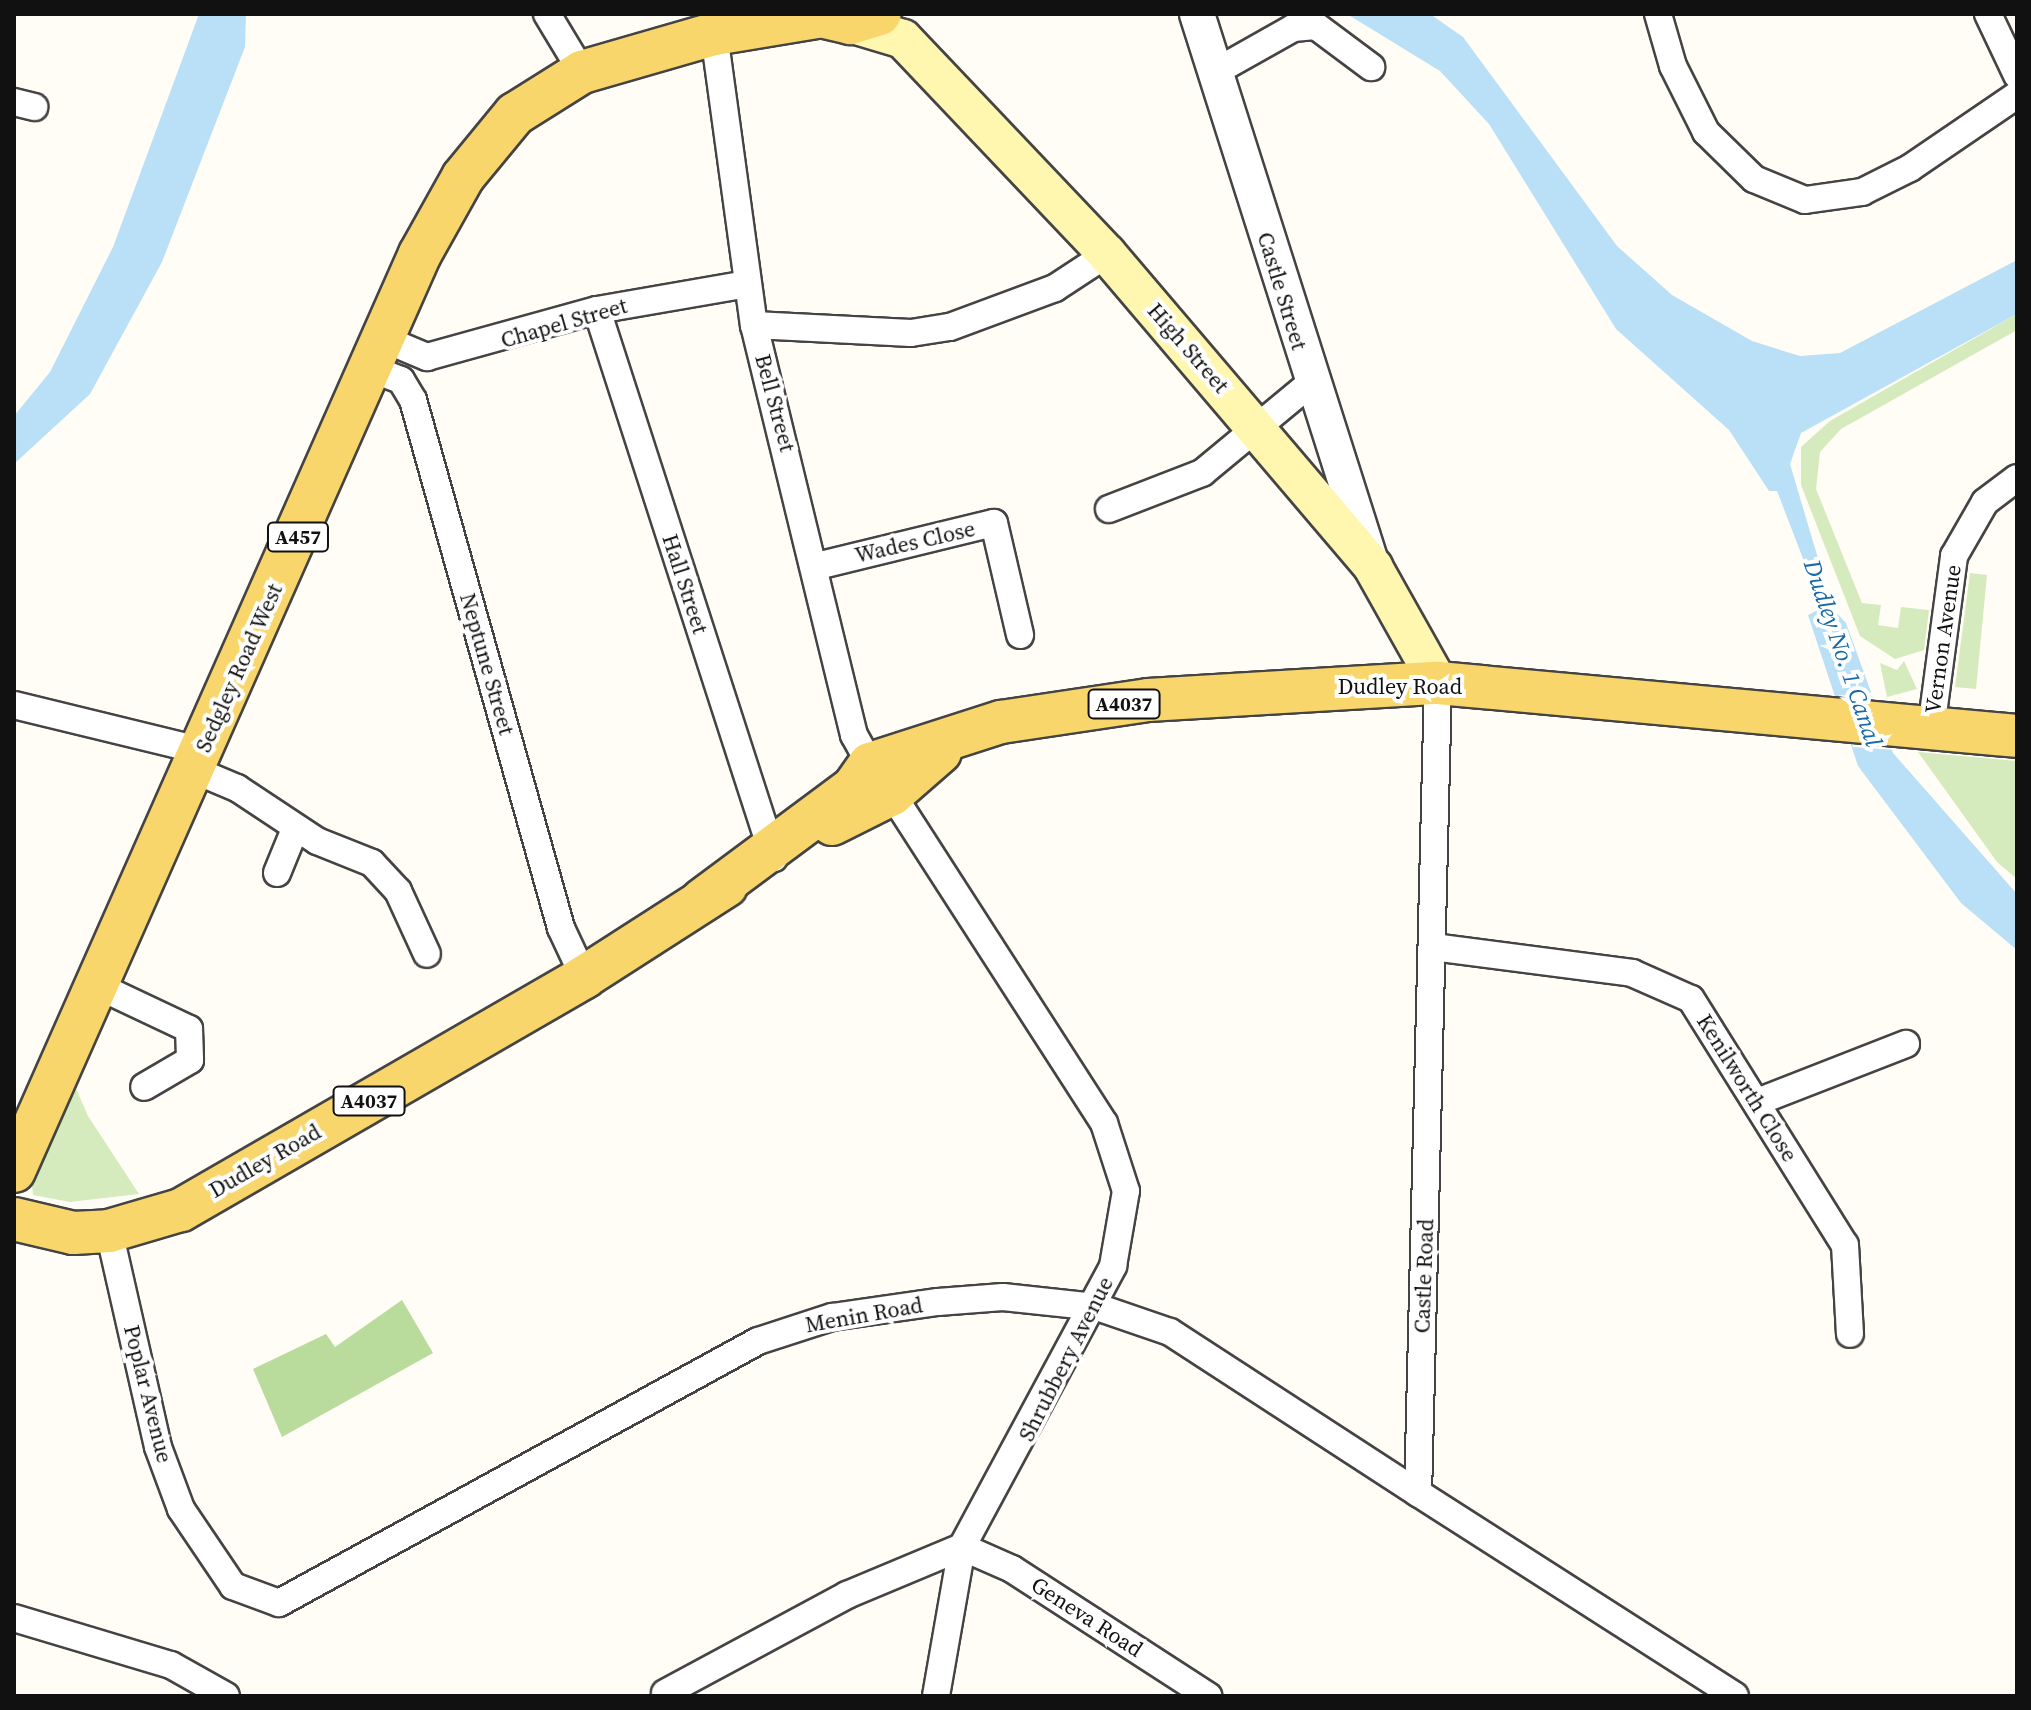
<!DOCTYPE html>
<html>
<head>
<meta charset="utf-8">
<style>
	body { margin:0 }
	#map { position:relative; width:2031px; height:1710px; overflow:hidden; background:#fffdf5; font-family:"Source Serif 4",serif }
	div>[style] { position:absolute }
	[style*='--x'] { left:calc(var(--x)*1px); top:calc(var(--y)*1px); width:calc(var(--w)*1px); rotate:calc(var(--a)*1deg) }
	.green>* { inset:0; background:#d5ebbd }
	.forest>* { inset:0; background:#b9dc9c }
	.water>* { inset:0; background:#b9e0f7 }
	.pier>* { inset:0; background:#fffdf5 }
	.roads { filter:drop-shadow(2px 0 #444) drop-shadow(-2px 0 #444) drop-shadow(0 2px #444) drop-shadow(0 -2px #444) }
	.minor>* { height:26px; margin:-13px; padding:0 13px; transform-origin:13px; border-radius:13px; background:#fff }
	.tertiary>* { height:34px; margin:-17px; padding:0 17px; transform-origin:17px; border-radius:17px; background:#fff }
	.secondary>* { height:38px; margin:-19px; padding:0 19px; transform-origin:19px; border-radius:19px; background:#fff6b0 }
	.primary>* { height:42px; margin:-21px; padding:0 21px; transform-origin:21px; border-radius:21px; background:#f9d66b }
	span { translate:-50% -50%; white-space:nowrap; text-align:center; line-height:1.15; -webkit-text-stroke:8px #fff; paint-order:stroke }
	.shield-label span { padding:2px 6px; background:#fff; border:2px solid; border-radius:6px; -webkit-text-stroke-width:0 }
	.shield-label { font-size:20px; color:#111; font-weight:700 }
	.street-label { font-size:22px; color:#111 }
	.water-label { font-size:24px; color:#1768a6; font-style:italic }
	.frame { position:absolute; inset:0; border:16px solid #111; pointer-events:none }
</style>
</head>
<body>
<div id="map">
	<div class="green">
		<i style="clip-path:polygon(2017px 314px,2017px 330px,1841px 429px,1820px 452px,1816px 489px,1862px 603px,1881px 605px,1878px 625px,1898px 628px,1901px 607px,1929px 610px,1924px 650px,1895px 659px,1860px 636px,1801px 485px,1801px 447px,1830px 421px)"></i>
		<i style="clip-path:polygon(1970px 573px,1987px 575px,1976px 689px,1955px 687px)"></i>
		<i style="clip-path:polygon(1904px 661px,1917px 689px,1887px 697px,1880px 663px,1897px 670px)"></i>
		<i style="clip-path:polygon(1918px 752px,2017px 761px,2017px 879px,1997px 862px)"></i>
		<i style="clip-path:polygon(74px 1084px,88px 1116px,139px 1194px,70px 1202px,33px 1195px,31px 1177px)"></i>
	</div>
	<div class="forest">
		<i style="clip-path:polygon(402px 1300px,433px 1353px,282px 1437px,253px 1369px,326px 1334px,335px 1347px)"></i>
	</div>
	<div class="water">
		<i style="clip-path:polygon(199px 14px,246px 14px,245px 47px,162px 262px,90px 394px,14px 464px,14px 416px,50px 372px,113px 247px)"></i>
		<i style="clip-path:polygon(1347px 14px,1430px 14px,1463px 37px,1617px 246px,1672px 295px,1752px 341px,1800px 356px,1840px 353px,2017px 260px,2017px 314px,1801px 433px,1790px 464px,1833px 609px,1846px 623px,1893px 753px,2017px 894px,2017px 950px,1961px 903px,1858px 766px,1808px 615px,1822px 608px,1777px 491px,1769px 491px,1729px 430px,1616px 329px,1489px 124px,1440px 71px)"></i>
	</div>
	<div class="pier">
		<i style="clip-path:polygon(1839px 695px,1880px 697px,1896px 750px,1853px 747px)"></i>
	</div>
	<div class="roads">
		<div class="minor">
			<i style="--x:547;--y:14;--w:68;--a:58.9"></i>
			<i style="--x:1658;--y:14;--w:54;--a:73.9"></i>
			<i style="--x:1673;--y:66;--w:74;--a:63.4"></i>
			<i style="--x:1706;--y:132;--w:67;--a:44.4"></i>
			<i style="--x:1754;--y:179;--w:55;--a:22.4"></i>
			<i style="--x:1805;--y:200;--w:58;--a:-8"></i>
			<i style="--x:1862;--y:192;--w:54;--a:-26.6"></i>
			<i style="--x:1910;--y:168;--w:130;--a:-34.3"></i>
			<i style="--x:1988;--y:14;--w:68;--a:64.6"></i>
			<i style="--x:714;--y:34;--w:294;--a:82.2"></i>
			<i style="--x:754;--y:325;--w:422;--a:76.3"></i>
			<i style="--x:854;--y:735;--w:33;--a:61"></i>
			<i style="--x:1215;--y:72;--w:90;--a:-29.4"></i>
			<i style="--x:1293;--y:28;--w:23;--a:-5"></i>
			<i style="--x:1316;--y:26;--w:69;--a:36.7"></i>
			<i style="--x:14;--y:102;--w:21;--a:14"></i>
			<i style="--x:597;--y:310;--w:576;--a:72.1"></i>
			<i style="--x:754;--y:325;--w:157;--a:2.9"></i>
			<i style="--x:911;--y:333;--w:39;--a:-9"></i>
			<i style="--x:950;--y:327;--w:112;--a:-20.4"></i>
			<i style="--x:1055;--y:288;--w:62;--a:-33.2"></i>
			<i style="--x:384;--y:339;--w:47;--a:22.7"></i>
			<i style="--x:427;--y:357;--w:176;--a:-15.5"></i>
			<i style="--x:597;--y:310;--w:152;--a:-9.8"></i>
			<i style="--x:372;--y:369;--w:31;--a:21"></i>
			<i style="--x:401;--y:380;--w:23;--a:59"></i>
			<i style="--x:413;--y:400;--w:548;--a:74.34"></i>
			<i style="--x:561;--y:928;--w:54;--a:64.9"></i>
			<i style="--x:1109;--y:509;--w:100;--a:-21.2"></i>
			<i style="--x:1202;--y:473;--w:143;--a:-39.6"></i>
			<i style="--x:817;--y:566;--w:182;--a:-13.7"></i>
			<i style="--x:994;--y:523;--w:115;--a:76.9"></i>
			<i style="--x:1438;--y:683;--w:810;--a:91.41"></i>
			<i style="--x:1418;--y:1493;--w:376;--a:32.6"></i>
			<i style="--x:14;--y:705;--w:195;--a:13.7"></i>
			<i style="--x:1931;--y:729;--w:175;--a:-82.4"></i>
			<i style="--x:1954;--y:556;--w:62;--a:-60.1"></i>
			<i style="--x:1985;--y:502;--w:40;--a:-37"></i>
			<i style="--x:194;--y:770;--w:47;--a:22.7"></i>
			<i style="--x:237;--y:788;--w:96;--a:33.5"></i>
			<i style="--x:317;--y:841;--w:59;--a:21.8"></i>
			<i style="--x:372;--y:863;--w:38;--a:47"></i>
			<i style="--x:398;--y:891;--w:69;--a:65.3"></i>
			<i style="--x:277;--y:873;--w:48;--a:-67.8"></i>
			<i style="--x:1433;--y:947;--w:201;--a:7.4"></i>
			<i style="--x:1632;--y:973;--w:64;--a:23.8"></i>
			<i style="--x:1691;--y:999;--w:290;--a:58"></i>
			<i style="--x:1845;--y:1245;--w:89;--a:86.8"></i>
			<i style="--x:96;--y:985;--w:103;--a:25.3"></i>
			<i style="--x:189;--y:1029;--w:31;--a:88"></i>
			<i style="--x:190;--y:1060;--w:53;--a:149.6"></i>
			<i style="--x:1757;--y:1102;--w:160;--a:-21.3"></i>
			<i style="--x:109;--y:1231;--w:221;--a:77.2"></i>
			<i style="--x:158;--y:1447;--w:66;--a:69.6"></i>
			<i style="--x:181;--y:1509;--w:93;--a:56"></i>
			<i style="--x:233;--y:1586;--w:49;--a:20.3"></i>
			<i style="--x:279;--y:1603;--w:546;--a:-28.68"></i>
			<i style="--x:758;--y:1341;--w:78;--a:-18"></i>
			<i style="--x:832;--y:1317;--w:107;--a:-8.1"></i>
			<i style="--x:938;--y:1302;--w:65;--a:-4.4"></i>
			<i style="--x:1003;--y:1297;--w:95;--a:6.1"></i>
			<i style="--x:1097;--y:1307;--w:77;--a:18.9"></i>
			<i style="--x:1170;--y:1332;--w:296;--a:33"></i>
			<i style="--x:14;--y:1618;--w:164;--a:16.7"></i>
			<i style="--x:171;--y:1665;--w:63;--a:29.4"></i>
			<i style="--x:665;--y:1693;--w:207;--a:-28.3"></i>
			<i style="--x:847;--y:1595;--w:125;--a:-22.7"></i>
			<i style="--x:962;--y:1547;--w:319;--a:-61.7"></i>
			<i style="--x:1113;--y:1266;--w:76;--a:-80.2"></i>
			<i style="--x:1126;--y:1191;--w:71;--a:-107.9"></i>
			<i style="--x:1104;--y:1123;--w:391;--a:-122.8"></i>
			<i style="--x:936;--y:1696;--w:151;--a:-80.1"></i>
			<i style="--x:962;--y:1547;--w:55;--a:23.7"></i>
			<i style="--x:1012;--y:1569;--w:234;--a:32.9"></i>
		</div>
		<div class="tertiary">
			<i style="--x:1197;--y:14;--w:575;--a:72.38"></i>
		</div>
		<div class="secondary">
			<i style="--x:850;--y:23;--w:55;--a:16.8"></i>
			<i style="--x:903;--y:39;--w:296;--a:46.5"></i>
			<i style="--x:1107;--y:254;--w:411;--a:49.6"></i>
			<i style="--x:1373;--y:567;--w:133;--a:60.7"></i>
		</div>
		<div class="primary">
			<i style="--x:812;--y:14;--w:39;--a:13"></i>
			<i style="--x:850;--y:23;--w:31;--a:-17"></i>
			<i style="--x:832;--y:824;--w:67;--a:-26.6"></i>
			<i style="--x:892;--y:794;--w:64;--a:-41.2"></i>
			<i style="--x:702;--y:900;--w:188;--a:-36.6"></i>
			<i style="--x:853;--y:788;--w:29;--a:-55"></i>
			<i style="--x:870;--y:764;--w:138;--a:-17.8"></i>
			<i style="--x:1001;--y:722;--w:149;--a:-8.5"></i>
			<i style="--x:1148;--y:700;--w:290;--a:-3.4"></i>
			<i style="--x:1438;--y:683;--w:581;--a:5.23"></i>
			<i style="--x:14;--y:1171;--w:1003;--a:-66.12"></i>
			<i style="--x:420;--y:254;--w:88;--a:-60.8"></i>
			<i style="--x:463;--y:177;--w:82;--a:-50.5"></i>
			<i style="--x:515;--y:114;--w:79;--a:-32.1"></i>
			<i style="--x:582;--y:72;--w:137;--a:-16.1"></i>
			<i style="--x:714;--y:34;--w:104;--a:-9.4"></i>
			<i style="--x:14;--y:1219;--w:61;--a:13.3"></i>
			<i style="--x:73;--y:1233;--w:36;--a:-3"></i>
			<i style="--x:109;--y:1231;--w:75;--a:-16.3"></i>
			<i style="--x:181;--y:1210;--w:466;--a:-30"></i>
			<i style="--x:584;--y:977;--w:169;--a:-32.7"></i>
		</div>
	</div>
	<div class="shield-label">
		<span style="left:298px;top:537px">A457</span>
		<span style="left:1124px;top:704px">A4037</span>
		<span style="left:369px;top:1101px">A4037</span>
	</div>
	<div class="street-label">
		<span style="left:1282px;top:291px;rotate:73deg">Castle Street</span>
		<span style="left:564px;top:323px;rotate:-16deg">Chapel Street</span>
		<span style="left:1188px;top:348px;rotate:49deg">High Street</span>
		<span style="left:775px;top:403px;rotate:75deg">Bell Street</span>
		<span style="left:915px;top:542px;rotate:-13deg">Wades Close</span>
		<span style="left:685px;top:584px;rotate:72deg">Hall Street</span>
		<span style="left:1943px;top:639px;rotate:-82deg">Vernon Avenue</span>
		<span style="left:487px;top:664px;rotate:74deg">Neptune Street</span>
		<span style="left:239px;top:668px;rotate:-66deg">Sedgley Road West</span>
		<span style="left:1400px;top:687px">Dudley Road</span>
		<span style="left:1747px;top:1088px;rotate:58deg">Kenilworth Close</span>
		<span style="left:265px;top:1161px;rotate:-30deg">Dudley Road</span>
		<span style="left:1424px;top:1276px;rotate:-88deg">Castle Road</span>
		<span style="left:864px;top:1315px;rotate:-10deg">Menin Road</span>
		<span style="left:1066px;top:1359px;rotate:-63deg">Shrubbery Avenue</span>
		<span style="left:148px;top:1394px;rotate:76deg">Poplar Avenue</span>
		<span style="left:1087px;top:1617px;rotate:33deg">Geneva Road</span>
	</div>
	<div class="water-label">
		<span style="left:1843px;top:653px;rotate:71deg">Dudley No. 1 Canal</span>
	</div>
	<div class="frame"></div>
</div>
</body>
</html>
